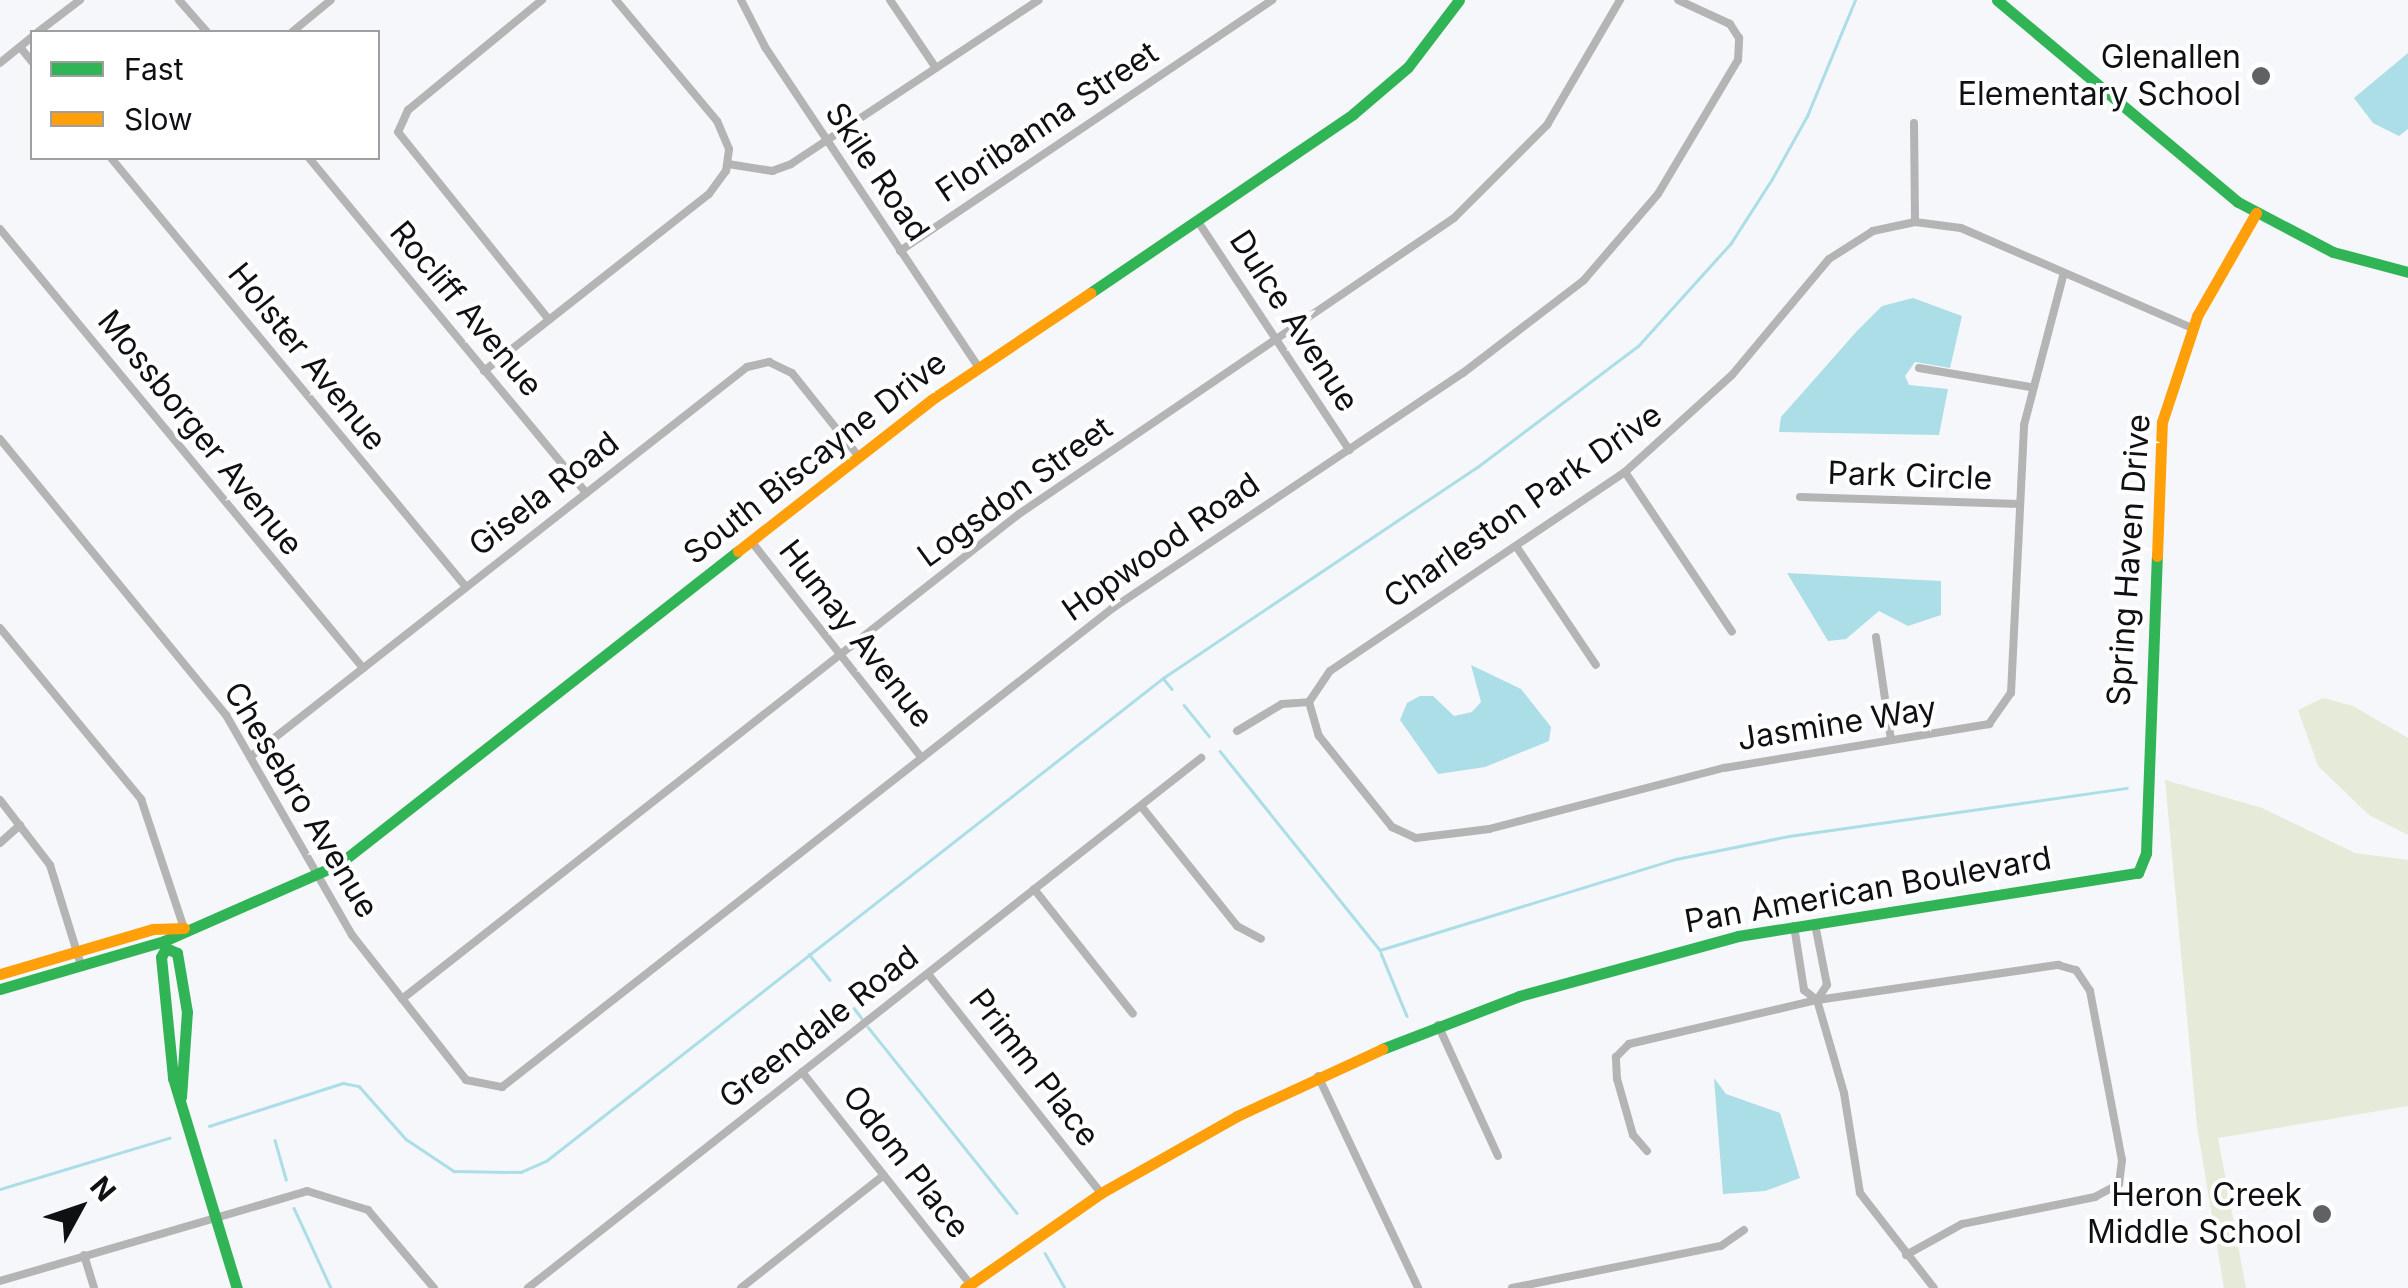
<!DOCTYPE html>
<html>
<head>
<meta charset="utf-8">
<style>
	body { margin:0 }
	#map { position:relative; width:2408px; height:1288px; overflow:hidden; background:#f5f7fa; font-family:Inter,sans-serif }
	div>[style] { position:absolute }
	[style*='--x'] { left:calc(var(--x)*1px); top:calc(var(--y)*1px); width:calc(var(--w)*1px); rotate:calc(var(--a)*1deg) }
	.green>* { inset:0; background:#e5ebd8 }
	.water>* { inset:0; background:#abdee6 }
	.stream>* { height:2.5px; margin:-1.25px; padding:0 1.25px; transform-origin:1.25px; border-radius:1.25px; background:#abdee6 }
	.street>* { height:8px; margin:-4px; padding:0 4px; transform-origin:4px; border-radius:4px; background:#b4b4b4 }
	.fast>* { height:11px; margin:-5.5px; padding:0 5.5px; transform-origin:5.5px; border-radius:5.5px; background:#30b455 }
	.slow>* { height:11px; margin:-5.5px; padding:0 5.5px; transform-origin:5.5px; border-radius:5.5px; background:#ff9f0a }
	.dots>* { width:28px; height:28px; translate:-50% -50%; box-sizing:border-box; border:5px solid #fff; border-radius:50% }
	span { translate:-50% -50%; white-space:nowrap; text-align:center; line-height:1.15; -webkit-text-stroke:8px #fff; paint-order:stroke }
	.poi-label { font-size:32px; color:#0f1011 }
	.right { translate:-100% -50%; text-align:right }
	.street-label { font-size:32px; color:#0f1011 }
	.legend { position:absolute; left:30px; top:30px; width:350px; height:130px; box-sizing:border-box; background:#fff; border:2px solid #9f9fa0; margin:0; padding:12px 18px; list-style:none; font-size:30px; color:#0f1011 }
	.legend li { display:flex; align-items:center; gap:20px; height:50px }
	.legend b { width:50px; border:2px solid #9f9fa0 }
	.north { position:absolute; left:30px; top:1158px; width:100px; height:100px; -webkit-text-stroke:8px #fff; paint-order:stroke; rotate:50deg; font-size:28px; font-weight:700; line-height:40px; text-align:center; color:#0f1011 }
	.north::after { content:''; display:block; margin:auto; width:35px; height:45px; background:#0f1011; clip-path:polygon(50% 0,100% 100%,50% 72%,0 100%) }
</style>
</head>
<body>
<div id="map">
	<div class="green">
		<i style="clip-path:polygon(2323px 698px,2353px 706px,2408px 738px,2408px 835px,2369px 815px,2318px 766px,2298px 710px)"></i>
		<i style="clip-path:polygon(2165px 780px,2262px 808px,2355px 853px,2408px 860px,2408px 1106px,2218px 1138px,2246px 1288px,2224px 1288px,2197px 1126px)"></i>
	</div>
	<div class="water">
		<i style="clip-path:polygon(2408px 53px,2408px 129px,2399px 136px,2373px 123px,2354px 98px)"></i>
		<i style="clip-path:polygon(1913px 298px,1962px 316px,1950px 368px,1915px 362px,1905px 376px,1909px 385px,1948px 389px,1939px 435px,1779px 432px,1781px 417px,1857px 331px,1882px 306px)"></i>
		<i style="clip-path:polygon(1787px 573px,1941px 581px,1941px 615px,1908px 626px,1879px 611px,1846px 639px,1828px 641px)"></i>
		<i style="clip-path:polygon(1471px 665px,1521px 689px,1551px 727px,1549px 741px,1485px 767px,1438px 774px,1400px 720px,1407px 703px,1420px 696px,1433px 696px,1454px 716px,1472px 712px,1481px 702px)"></i>
		<i style="clip-path:polygon(1714px 1078px,1726px 1094px,1780px 1113px,1800px 1178px,1765px 1191px,1723px 1194px)"></i>
	</div>
	<div class="stream">
		<i style="--x:1163;--y:678;--w:14;--a:51"></i>
		<i style="--x:1184;--y:705;--w:40;--a:51"></i>
		<i style="--x:1220;--y:751;--w:255;--a:51.2"></i>
		<i style="--x:1380;--y:950;--w:310;--a:-17.1"></i>
		<i style="--x:1676;--y:859;--w:115;--a:-11.5"></i>
		<i style="--x:1789;--y:836;--w:341;--a:-8.1"></i>
		<i style="--x:1381;--y:953;--w:68;--a:67.6"></i>
		<i style="--x:809;--y:954;--w:33;--a:51"></i>
		<i style="--x:854;--y:1008;--w:15;--a:53"></i>
		<i style="--x:868;--y:1027;--w:238;--a:51.3"></i>
		<i style="--x:209;--y:1126;--w:141;--a:-17.8"></i>
		<i style="--x:343;--y:1083;--w:16;--a:11"></i>
		<i style="--x:359;--y:1086;--w:71;--a:48.4"></i>
		<i style="--x:406;--y:1139;--w:58;--a:33.7"></i>
		<i style="--x:454;--y:1171;--w:67;--a:0.9"></i>
		<i style="--x:521;--y:1172;--w:27;--a:-24"></i>
		<i style="--x:546;--y:1161;--w:784;--a:-38.05"></i>
		<i style="--x:1163;--y:678;--w:377;--a:-33.9"></i>
		<i style="--x:1476;--y:468;--w:203;--a:-37"></i>
		<i style="--x:1638;--y:346;--w:139;--a:-47.9"></i>
		<i style="--x:1731;--y:243;--w:76;--a:-57.4"></i>
		<i style="--x:1772;--y:179;--w:72;--a:-60.9"></i>
		<i style="--x:1807;--y:116;--w:126;--a:-67.5"></i>
		<i style="--x:275;--y:1140;--w:41;--a:74.2"></i>
		<i style="--x:0;--y:1189;--w:177;--a:-16.8"></i>
		<i style="--x:294;--y:1208;--w:88;--a:65.2"></i>
		<i style="--x:1045;--y:1253;--w:40;--a:60.3"></i>
	</div>
	<div class="street">
		<i style="--x:179;--y:0;--w:43;--a:48.8"></i>
		<i style="--x:542;--y:0;--w:173;--a:140.6"></i>
		<i style="--x:408;--y:110;--w:24;--a:114"></i>
		<i style="--x:398;--y:132;--w:241;--a:51.2"></i>
		<i style="--x:741;--y:0;--w:53;--a:62.9"></i>
		<i style="--x:765;--y:47;--w:384;--a:56.3"></i>
		<i style="--x:890;--y:0;--w:82;--a:55.9"></i>
		<i style="--x:38;--y:32;--w:53;--a:-37.3"></i>
		<i style="--x:292;--y:32;--w:50;--a:-39.4"></i>
		<i style="--x:20;--y:47;--w:19;--a:51"></i>
		<i style="--x:0;--y:63;--w:41;--a:-39.1"></i>
		<i style="--x:1914;--y:123;--w:99;--a:89.4"></i>
		<i style="--x:111;--y:158;--w:557;--a:50.39"></i>
		<i style="--x:309;--y:158;--w:435;--a:50.4"></i>
		<i style="--x:728;--y:164;--w:45;--a:9"></i>
		<i style="--x:772;--y:171;--w:20;--a:-20"></i>
		<i style="--x:791;--y:164;--w:297;--a:-33.5"></i>
		<i style="--x:1197;--y:220;--w:276;--a:56.5"></i>
		<i style="--x:0;--y:229;--w:570;--a:50.41"></i>
		<i style="--x:900;--y:251;--w:449;--a:-34"></i>
		<i style="--x:1919;--y:368;--w:113;--a:9.7"></i>
		<i style="--x:484;--y:371;--w:286;--a:-38.2"></i>
		<i style="--x:709;--y:194;--w:29;--a:-54"></i>
		<i style="--x:726;--y:171;--w:22;--a:-82"></i>
		<i style="--x:729;--y:149;--w:30;--a:-113"></i>
		<i style="--x:717;--y:121;--w:158;--a:-129.9"></i>
		<i style="--x:0;--y:439;--w:357;--a:50.7"></i>
		<i style="--x:226;--y:715;--w:254;--a:60.2"></i>
		<i style="--x:352;--y:935;--w:184;--a:51.8"></i>
		<i style="--x:466;--y:1080;--w:37;--a:11"></i>
		<i style="--x:502;--y:1087;--w:776;--a:-38.1"></i>
		<i style="--x:1113;--y:608;--w:422;--a:-33.9"></i>
		<i style="--x:1463;--y:373;--w:153;--a:-37.5"></i>
		<i style="--x:1584;--y:280;--w:113;--a:-49.3"></i>
		<i style="--x:1658;--y:194;--w:156;--a:-59.2"></i>
		<i style="--x:1738;--y:60;--w:22;--a:-87"></i>
		<i style="--x:1739;--y:38;--w:17;--a:-123"></i>
		<i style="--x:1730;--y:24;--w:57;--a:-155.2"></i>
		<i style="--x:1625;--y:472;--w:192;--a:56.2"></i>
		<i style="--x:1800;--y:497;--w:219;--a:1.8"></i>
		<i style="--x:751;--y:541;--w:276;--a:51.8"></i>
		<i style="--x:1516;--y:546;--w:143;--a:56.1"></i>
		<i style="--x:0;--y:628;--w:222;--a:50.5"></i>
		<i style="--x:141;--y:799;--w:136;--a:71.6"></i>
		<i style="--x:1876;--y:637;--w:104;--a:81.7"></i>
		<i style="--x:1309;--y:702;--w:35;--a:74"></i>
		<i style="--x:1319;--y:736;--w:117;--a:51.3"></i>
		<i style="--x:1392;--y:827;--w:26;--a:25"></i>
		<i style="--x:1416;--y:838;--w:74;--a:-7"></i>
		<i style="--x:1489;--y:829;--w:243;--a:-14.6"></i>
		<i style="--x:1724;--y:768;--w:269;--a:-9.4"></i>
		<i style="--x:1989;--y:724;--w:38;--a:-55"></i>
		<i style="--x:2011;--y:693;--w:268;--a:-87.2"></i>
		<i style="--x:2024;--y:425;--w:157;--a:-75.3"></i>
		<i style="--x:1237;--y:731;--w:52;--a:-31"></i>
		<i style="--x:1282;--y:704;--w:27;--a:-4"></i>
		<i style="--x:1309;--y:702;--w:37;--a:-56"></i>
		<i style="--x:1330;--y:671;--w:356;--a:-34"></i>
		<i style="--x:1625;--y:472;--w:144;--a:-42.2"></i>
		<i style="--x:1732;--y:375;--w:151;--a:-50.1"></i>
		<i style="--x:1829;--y:259;--w:52;--a:-32.5"></i>
		<i style="--x:1873;--y:231;--w:43;--a:-12.1"></i>
		<i style="--x:1915;--y:222;--w:46;--a:7.4"></i>
		<i style="--x:1961;--y:228;--w:252;--a:23.4"></i>
		<i style="--x:250;--y:757;--w:632;--a:-38.12"></i>
		<i style="--x:747;--y:367;--w:23;--a:-13"></i>
		<i style="--x:769;--y:362;--w:25;--a:26"></i>
		<i style="--x:792;--y:373;--w:107;--a:51.4"></i>
		<i style="--x:0;--y:800;--w:82;--a:52.4"></i>
		<i style="--x:50;--y:865;--w:105;--a:72.8"></i>
		<i style="--x:1141;--y:806;--w:154;--a:51.3"></i>
		<i style="--x:1237;--y:926;--w:27;--a:28"></i>
		<i style="--x:0;--y:843;--w:27;--a:-42"></i>
		<i style="--x:1034;--y:889;--w:159;--a:51.6"></i>
		<i style="--x:1815;--y:924;--w:62;--a:78.9"></i>
		<i style="--x:1827;--y:985;--w:18;--a:124"></i>
		<i style="--x:1794;--y:926;--w:65;--a:81.1"></i>
		<i style="--x:1804;--y:990;--w:16;--a:38"></i>
		<i style="--x:1817;--y:1000;--w:97;--a:73.8"></i>
		<i style="--x:1844;--y:1093;--w:101;--a:80.9"></i>
		<i style="--x:1860;--y:1193;--w:120;--a:52.1"></i>
		<i style="--x:928;--y:974;--w:279;--a:51.7"></i>
		<i style="--x:402;--y:999;--w:785;--a:-38.17"></i>
		<i style="--x:1019;--y:514;--w:526;--a:-34.23"></i>
		<i style="--x:1454;--y:218;--w:132;--a:-45"></i>
		<i style="--x:1547;--y:125;--w:145;--a:-59.7"></i>
		<i style="--x:1438;--y:1025;--w:144;--a:65.4"></i>
		<i style="--x:802;--y:1072;--w:270;--a:51.6"></i>
		<i style="--x:1318;--y:1076;--w:234;--a:64.7"></i>
		<i style="--x:1647;--y:1151;--w:21;--a:-131"></i>
		<i style="--x:1633;--y:1135;--w:58;--a:-105.9"></i>
		<i style="--x:1617;--y:1079;--w:22;--a:-93"></i>
		<i style="--x:1616;--y:1057;--w:18;--a:-45"></i>
		<i style="--x:1629;--y:1044;--w:193;--a:-13.2"></i>
		<i style="--x:1817;--y:1000;--w:244;--a:-8.3"></i>
		<i style="--x:2058;--y:965;--w:19;--a:16"></i>
		<i style="--x:2076;--y:970;--w:25;--a:56"></i>
		<i style="--x:2090;--y:991;--w:172;--a:79.3"></i>
		<i style="--x:2122;--y:1160;--w:24;--a:97"></i>
		<i style="--x:2119;--y:1184;--w:27;--a:152"></i>
		<i style="--x:2095;--y:1197;--w:136;--a:168.5"></i>
		<i style="--x:1962;--y:1224;--w:64;--a:151"></i>
		<i style="--x:84;--y:1255;--w:34;--a:73"></i>
		<i style="--x:0;--y:1281;--w:320;--a:-16.3"></i>
		<i style="--x:307;--y:1191;--w:64;--a:17.3"></i>
		<i style="--x:368;--y:1210;--w:102;--a:49.8"></i>
		<i style="--x:528;--y:1288;--w:857;--a:-38.22"></i>
		<i style="--x:741;--y:1288;--w:182;--a:-38.3"></i>
		<i style="--x:1512;--y:1288;--w:213;--a:-11.4"></i>
		<i style="--x:1721;--y:1246;--w:28;--a:-35"></i>
	</div>
	<div class="fast">
		<i style="--x:1997;--y:0;--w:314;--a:40"></i>
		<i style="--x:2238;--y:202;--w:107;--a:27.8"></i>
		<i style="--x:2333;--y:252;--w:78;--a:14.9"></i>
		<i style="--x:1090;--y:293;--w:318;--a:-34.2"></i>
		<i style="--x:1353;--y:114;--w:72;--a:-40.5"></i>
		<i style="--x:1408;--y:67;--w:84;--a:-52.7"></i>
		<i style="--x:0;--y:989;--w:171;--a:-16.3"></i>
		<i style="--x:164;--y:941;--w:191;--a:-23.7"></i>
		<i style="--x:339;--y:864;--w:507;--a:-38.11"></i>
		<i style="--x:1382;--y:1049;--w:147;--a:-21.1"></i>
		<i style="--x:1519;--y:996;--w:227;--a:-15.3"></i>
		<i style="--x:1738;--y:936;--w:405;--a:-9"></i>
		<i style="--x:2138;--y:873;--w:22;--a:-68"></i>
		<i style="--x:2146;--y:853;--w:297;--a:-87.9"></i>
		<i style="--x:181;--y:1097;--w:85;--a:-86"></i>
		<i style="--x:187;--y:1012;--w:60;--a:-99.6"></i>
		<i style="--x:177;--y:953;--w:12;--a:-156"></i>
		<i style="--x:166;--y:948;--w:10;--a:119"></i>
		<i style="--x:161;--y:957;--w:122;--a:84.3"></i>
		<i style="--x:173;--y:1078;--w:220;--a:73.1"></i>
	</div>
	<div class="slow">
		<i style="--x:738;--y:551;--w:245;--a:-38"></i>
		<i style="--x:931;--y:400;--w:192;--a:-33.9"></i>
		<i style="--x:2157;--y:556;--w:134;--a:-87.9"></i>
		<i style="--x:2162;--y:422;--w:112;--a:-71.7"></i>
		<i style="--x:2197;--y:316;--w:119;--a:-60.2"></i>
		<i style="--x:0;--y:974;--w:159;--a:-16.4"></i>
		<i style="--x:153;--y:929;--w:31;--a:-2"></i>
		<i style="--x:965;--y:1288;--w:166;--a:-34.9"></i>
		<i style="--x:1101;--y:1193;--w:156;--a:-29.5"></i>
		<i style="--x:1237;--y:1116;--w:160;--a:-24.8"></i>
	</div>
	<div class="dots">
		<i style="left:2261px;top:76px;background:#606163"></i>
		<i style="left:2322px;top:1214px;background:#606163"></i>
	</div>
	<div class="poi-label">
		<span class="right" style="left:2241px;top:76px">Glenallen<br>Elementary School</span>
		<span class="right" style="left:2302px;top:1214px">Heron Creek<br>Middle School</span>
	</div>
	<div class="street-label">
		<span style="left:1047px;top:122px;rotate:-34deg">Floribanna Street</span>
		<span style="left:877px;top:172px;rotate:56deg">Skile Road</span>
		<span style="left:466px;top:309px;rotate:50deg">Rocliff Avenue</span>
		<span style="left:1294px;top:321px;rotate:57deg">Dulce Avenue</span>
		<span style="left:307px;top:357px;rotate:51deg">Holster Avenue</span>
		<span style="left:200px;top:433px;rotate:51deg">Mossborger Avenue</span>
		<span style="left:815px;top:458px;rotate:-38deg">South Biscayne Drive</span>
		<span style="left:1910px;top:476px;rotate:2deg">Park Circle</span>
		<span style="left:1015px;top:492px;rotate:-36deg">Logsdon Street</span>
		<span style="left:544px;top:494px;rotate:-38deg">Gisela Road</span>
		<span style="left:1523px;top:506px;rotate:-35deg">Charleston Park Drive</span>
		<span style="left:1161px;top:547px;rotate:-35deg">Hopwood Road</span>
		<span style="left:2129px;top:560px;rotate:-86deg">Spring Haven Drive</span>
		<span style="left:856px;top:634px;rotate:52deg">Humay Avenue</span>
		<span style="left:1837px;top:724px;rotate:-9deg">Jasmine Way</span>
		<span style="left:301px;top:800px;rotate:59deg">Chesebro Avenue</span>
		<span style="left:1868px;top:890px;rotate:-10deg">Pan American Boulevard</span>
		<span style="left:819px;top:1027px;rotate:-38deg">Greendale Road</span>
		<span style="left:1034px;top:1068px;rotate:52deg">Primm Place</span>
		<span style="left:906px;top:1162px;rotate:52deg">Odom Place</span>
	</div>
	<ul class="legend">
	<li><b style="height:12px;background:#30b455"></b>Fast</li>
	<li><b style="height:12px;background:#ff9f0a"></b>Slow</li>
	</ul>
	<div class="north">N</div>
</div>
</body>
</html>
